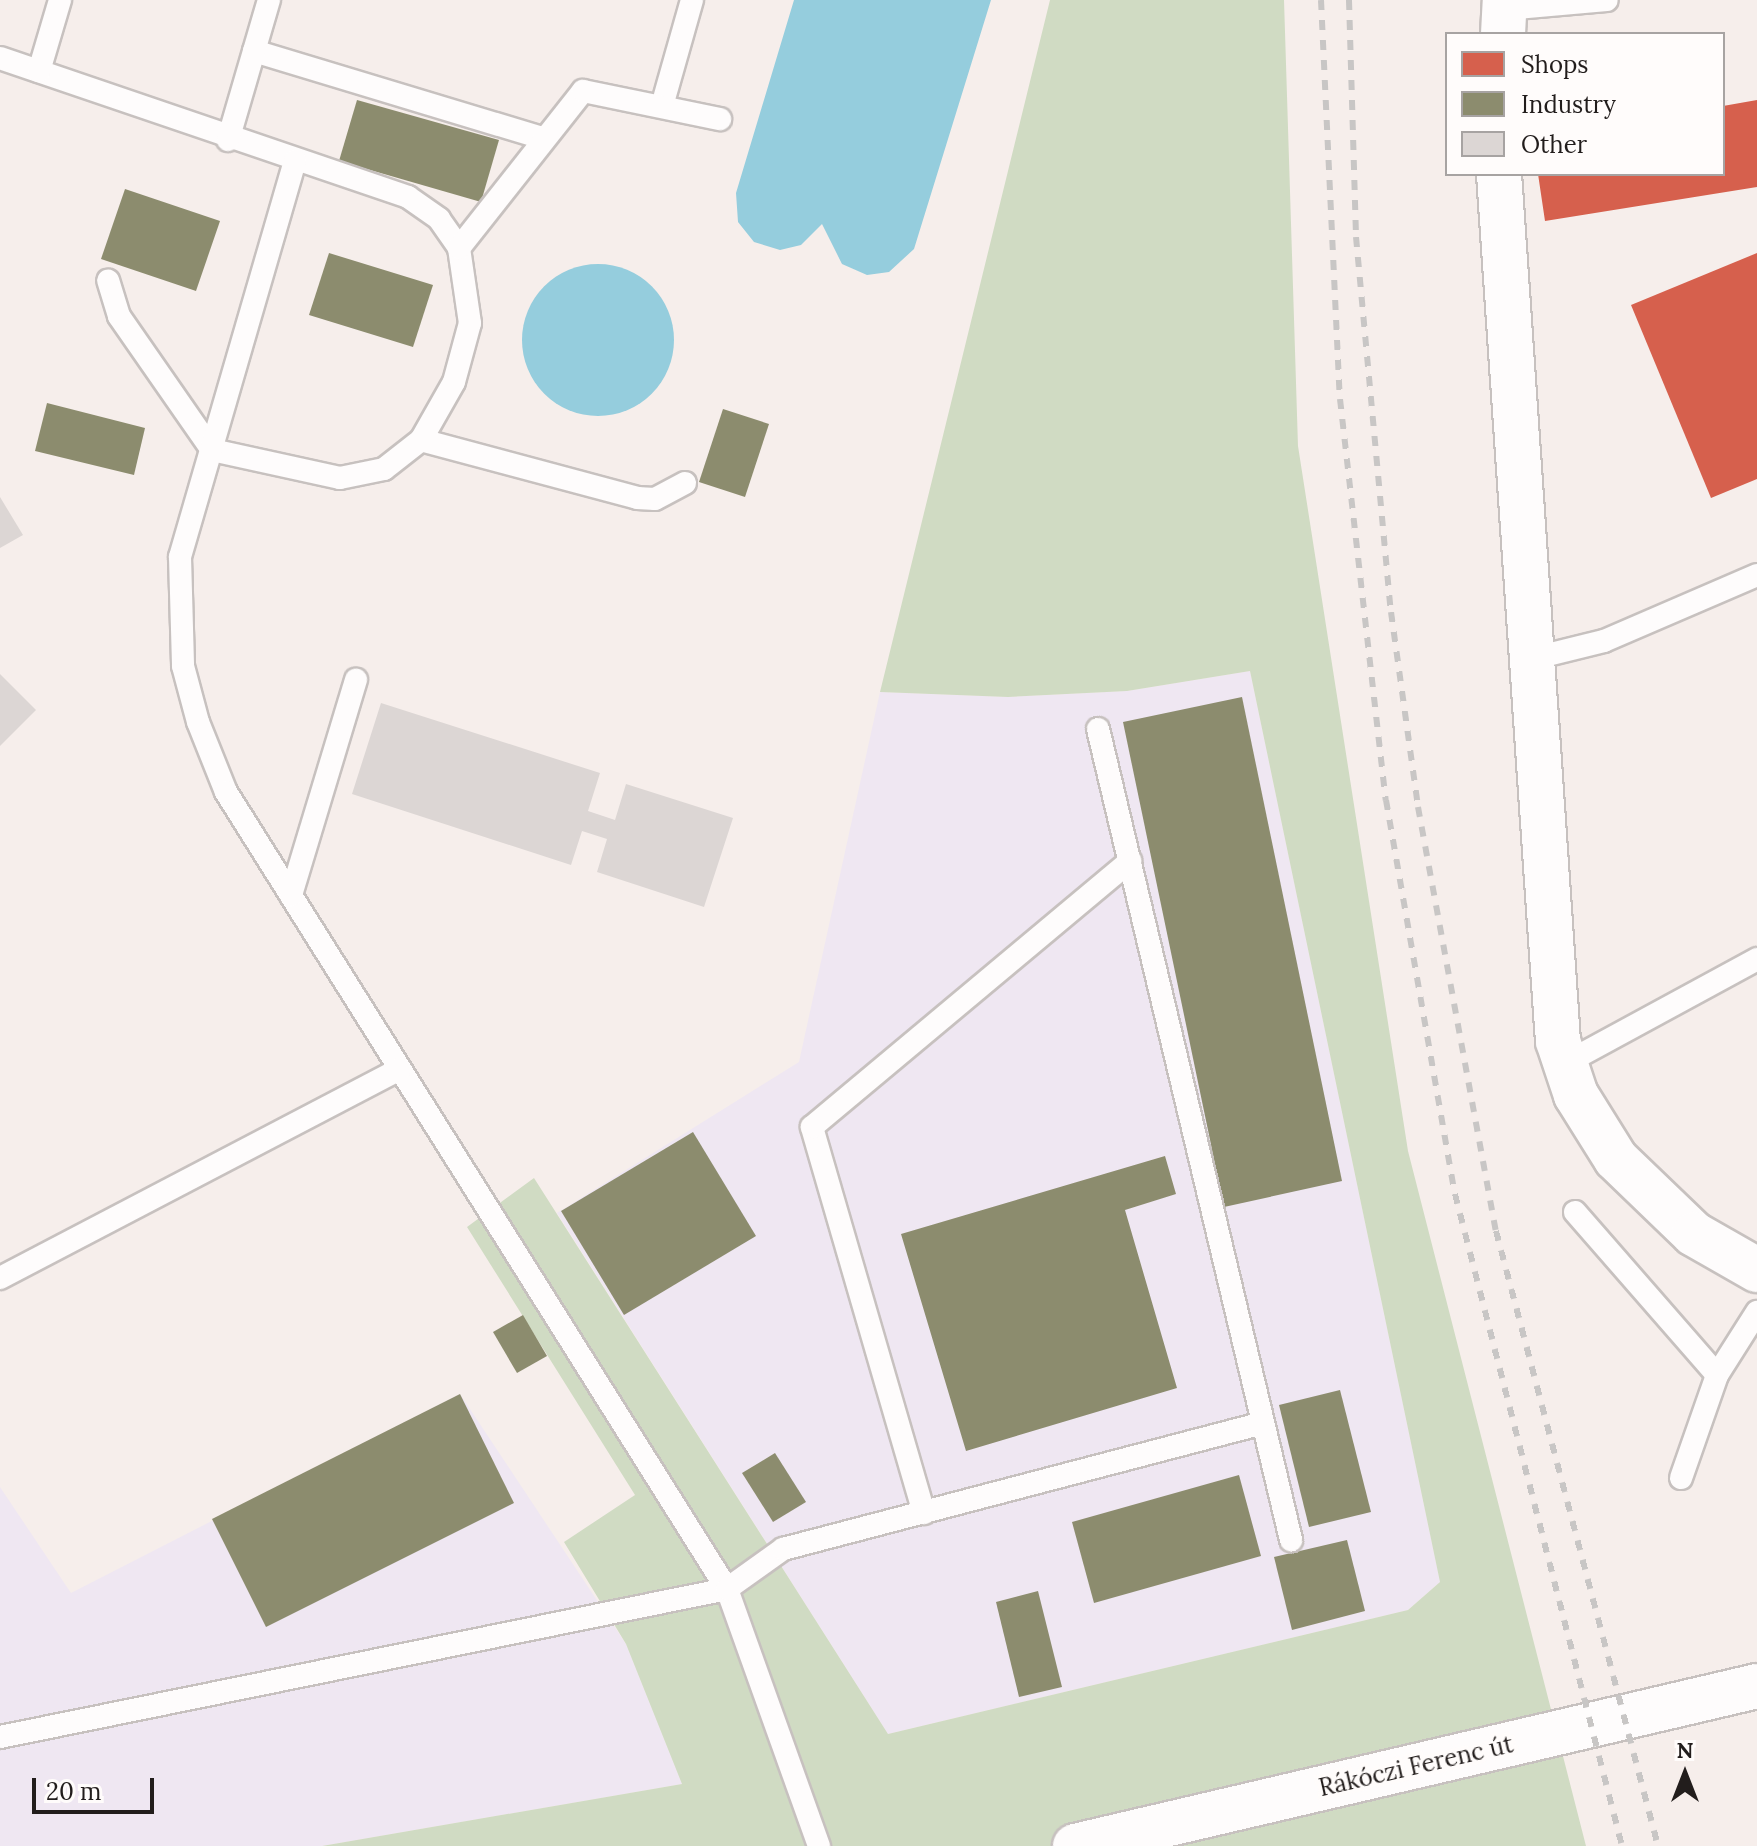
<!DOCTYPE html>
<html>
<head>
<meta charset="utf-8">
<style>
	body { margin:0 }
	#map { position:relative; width:1757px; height:1846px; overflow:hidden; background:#f6eeeb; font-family:Lora,serif }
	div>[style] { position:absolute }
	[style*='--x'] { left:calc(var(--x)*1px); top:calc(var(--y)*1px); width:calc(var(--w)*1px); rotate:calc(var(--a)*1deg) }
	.industrial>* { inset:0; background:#efe7f2 }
	.green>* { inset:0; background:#d0dbc3 }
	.water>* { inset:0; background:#95cddd }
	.round { border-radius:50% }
	.shops>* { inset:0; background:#d6604d }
	.industry>* { inset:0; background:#8c8c6e }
	.building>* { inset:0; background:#dcd6d4 }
	.roads { filter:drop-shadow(2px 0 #c7c1bf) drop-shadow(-2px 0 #c7c1bf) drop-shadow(0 2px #c7c1bf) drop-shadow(0 -2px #c7c1bf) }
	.lane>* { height:22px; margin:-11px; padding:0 11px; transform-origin:11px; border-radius:11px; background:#fefcfc }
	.street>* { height:44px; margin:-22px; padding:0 22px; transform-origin:22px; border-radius:22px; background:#fefcfc }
	.secondary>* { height:44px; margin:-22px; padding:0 22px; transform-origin:22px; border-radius:22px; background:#fefcfc }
	.rail>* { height:6px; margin-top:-3px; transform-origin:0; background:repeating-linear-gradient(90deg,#c8c6c5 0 10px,transparent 0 20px) }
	span { translate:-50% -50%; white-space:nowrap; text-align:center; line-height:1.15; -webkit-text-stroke:8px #fffcfb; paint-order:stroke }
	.street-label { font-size:24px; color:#221d1c }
	.legend { position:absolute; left:1445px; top:32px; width:280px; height:144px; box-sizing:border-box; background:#fffcfb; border:2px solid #a7a3a2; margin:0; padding:10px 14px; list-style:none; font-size:24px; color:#221d1c }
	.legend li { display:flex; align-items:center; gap:16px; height:40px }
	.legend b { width:40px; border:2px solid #a7a3a2 }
	.north { position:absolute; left:1645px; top:1734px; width:80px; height:80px; -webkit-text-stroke:6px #fffcfb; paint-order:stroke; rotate:0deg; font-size:22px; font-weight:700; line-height:32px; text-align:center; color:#221d1c }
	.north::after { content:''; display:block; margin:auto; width:28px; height:36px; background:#221d1c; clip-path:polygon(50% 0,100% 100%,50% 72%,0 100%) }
	.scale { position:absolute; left:32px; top:1778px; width:122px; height:36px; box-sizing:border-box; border:4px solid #221d1c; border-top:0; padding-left:10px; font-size:24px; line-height:28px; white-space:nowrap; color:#221d1c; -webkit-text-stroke:6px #fffcfb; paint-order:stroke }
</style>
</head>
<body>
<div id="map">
	<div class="industrial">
		<i style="clip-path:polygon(1250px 671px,1440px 1582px,1408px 1610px,888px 1734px,557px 1213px,799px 1062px,880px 692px,1008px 697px,1127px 691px)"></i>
		<i style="clip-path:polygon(460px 1394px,626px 1644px,682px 1784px,322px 1846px,0 1846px,0 1487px,71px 1593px)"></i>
	</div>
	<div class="green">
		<i style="clip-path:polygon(1050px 0,1284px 0,1298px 446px,1408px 1151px,1586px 1846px,322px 1846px,682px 1784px,626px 1644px,564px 1542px,635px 1495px,467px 1227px,534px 1178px,888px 1734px,1408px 1610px,1440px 1582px,1250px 671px,1127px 691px,1008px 697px,880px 692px)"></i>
	</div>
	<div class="water">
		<i style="clip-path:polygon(794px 0,991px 0,914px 249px,889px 272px,867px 275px,842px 264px,822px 224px,801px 245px,780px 250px,754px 242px,738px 222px,736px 193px)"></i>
		<i class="round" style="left:522px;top:264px;width:152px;height:152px"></i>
	</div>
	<div class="shops">
		<i style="clip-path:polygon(1757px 100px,1757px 187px,1545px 221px,1538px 174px,1723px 174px,1723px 106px)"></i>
		<i style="clip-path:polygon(1757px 253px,1757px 479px,1711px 498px,1631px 305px)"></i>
	</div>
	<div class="industry">
		<i style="clip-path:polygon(357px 100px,499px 140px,481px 202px,339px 161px)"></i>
		<i style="clip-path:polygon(125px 189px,220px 221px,196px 291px,101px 259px)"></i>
		<i style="clip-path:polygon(329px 253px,433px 285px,413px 347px,309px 315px)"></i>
		<i style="clip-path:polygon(47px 403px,145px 428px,134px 475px,35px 451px)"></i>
		<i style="clip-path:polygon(723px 409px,769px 424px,745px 497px,699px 482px)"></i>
		<i style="clip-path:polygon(1242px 697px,1342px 1181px,1224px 1207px,1123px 722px)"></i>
		<i style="clip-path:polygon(693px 1132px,756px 1236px,624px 1315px,561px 1211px)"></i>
		<i style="clip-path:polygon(1165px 1156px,1176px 1194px,1125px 1210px,1177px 1388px,966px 1451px,901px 1234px)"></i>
		<i style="clip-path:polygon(523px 1315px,547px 1356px,517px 1373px,493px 1332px)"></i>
		<i style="clip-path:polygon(1340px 1390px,1371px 1512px,1309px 1527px,1279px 1405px)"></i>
		<i style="clip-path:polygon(460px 1394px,514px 1503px,266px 1627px,212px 1519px)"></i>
		<i style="clip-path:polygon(775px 1453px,806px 1502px,773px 1522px,742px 1473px)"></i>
		<i style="clip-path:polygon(1239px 1475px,1261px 1556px,1094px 1603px,1072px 1522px)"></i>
		<i style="clip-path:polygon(1347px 1540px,1365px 1611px,1292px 1630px,1274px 1557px)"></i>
		<i style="clip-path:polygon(1038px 1591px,1062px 1687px,1019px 1697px,996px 1602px)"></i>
	</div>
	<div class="building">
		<i style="clip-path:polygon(0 497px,23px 535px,0 548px)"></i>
		<i style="clip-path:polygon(0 674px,36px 710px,0 746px)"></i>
		<i style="clip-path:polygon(381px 703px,600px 773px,588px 811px,615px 820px,626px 784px,733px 818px,704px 907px,597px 872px,607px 839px,582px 831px,571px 865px,352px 794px)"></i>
	</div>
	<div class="roads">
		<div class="lane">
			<i style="--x:1505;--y:9;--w:102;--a:-5"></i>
			<i style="--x:254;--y:51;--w:302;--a:16.8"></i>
			<i style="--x:0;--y:58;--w:431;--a:18.8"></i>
			<i style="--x:408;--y:197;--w:38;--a:35"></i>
			<i style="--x:439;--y:219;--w:35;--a:55"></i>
			<i style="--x:459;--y:248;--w:76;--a:81.7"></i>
			<i style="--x:470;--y:323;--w:61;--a:105.2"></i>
			<i style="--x:454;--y:382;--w:67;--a:119.6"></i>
			<i style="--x:421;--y:440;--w:47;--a:141.9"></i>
			<i style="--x:384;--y:469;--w:45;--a:168.4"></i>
			<i style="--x:340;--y:478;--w:131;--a:-167.7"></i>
			<i style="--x:212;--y:450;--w:163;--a:-124.8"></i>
			<i style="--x:119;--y:316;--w:37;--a:-107"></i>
			<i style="--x:39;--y:71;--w:74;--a:-73.5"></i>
			<i style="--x:662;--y:106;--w:110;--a:-74.2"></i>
			<i style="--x:228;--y:140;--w:146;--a:-73.7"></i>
			<i style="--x:295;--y:161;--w:412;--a:106.2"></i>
			<i style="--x:180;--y:557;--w:109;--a:88.4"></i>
			<i style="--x:183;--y:666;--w:58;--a:75"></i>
			<i style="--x:198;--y:722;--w:75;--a:68.2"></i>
			<i style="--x:226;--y:792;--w:941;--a:57.85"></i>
			<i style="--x:727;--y:1589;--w:273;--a:70.3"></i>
			<i style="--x:459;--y:248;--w:200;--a:-51.7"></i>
			<i style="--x:583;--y:91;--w:140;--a:11.6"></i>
			<i style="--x:421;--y:440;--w:224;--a:15"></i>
			<i style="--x:637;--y:498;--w:18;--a:3"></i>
			<i style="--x:655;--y:499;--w:34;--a:-28"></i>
			<i style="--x:1531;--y:659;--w:75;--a:-13.9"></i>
			<i style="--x:1604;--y:641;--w:167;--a:-23.3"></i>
			<i style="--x:1098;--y:729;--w:834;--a:76.61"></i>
			<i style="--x:291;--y:895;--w:225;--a:-73.2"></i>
			<i style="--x:1564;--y:1064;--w:220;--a:-28.5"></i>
			<i style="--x:1575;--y:1212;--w:216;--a:48.9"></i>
			<i style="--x:0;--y:1278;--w:451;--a:-27.6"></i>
			<i style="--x:1681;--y:1478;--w:109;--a:-70.7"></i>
			<i style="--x:1717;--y:1375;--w:75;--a:-57.6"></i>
			<i style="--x:924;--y:1513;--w:402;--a:-106.2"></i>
			<i style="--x:812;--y:1127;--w:415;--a:-39.9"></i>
			<i style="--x:0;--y:1737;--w:742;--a:-11.51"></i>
			<i style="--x:727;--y:1589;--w:69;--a:-35.5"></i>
			<i style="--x:783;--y:1549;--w:496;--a:-14.7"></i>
		</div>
		<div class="street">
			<i style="--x:1503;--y:34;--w:34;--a:-87"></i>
			<i style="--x:1499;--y:174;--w:869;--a:86.11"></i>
			<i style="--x:1558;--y:1041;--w:57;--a:71.6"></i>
			<i style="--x:1576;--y:1095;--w:75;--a:58"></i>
			<i style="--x:1616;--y:1159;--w:108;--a:43.9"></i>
			<i style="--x:1694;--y:1234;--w:73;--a:29.7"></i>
		</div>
		<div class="secondary">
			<i style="--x:1075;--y:1846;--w:701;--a:-13.2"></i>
		</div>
	</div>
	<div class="rail">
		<i style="--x:1321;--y:0;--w:399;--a:87.3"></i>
		<i style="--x:1340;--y:399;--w:404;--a:83.5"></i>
		<i style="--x:1386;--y:800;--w:400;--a:80.1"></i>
		<i style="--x:1455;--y:1194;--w:673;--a:75.63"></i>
		<i style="--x:1349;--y:0;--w:237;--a:88.3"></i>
		<i style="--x:1356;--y:237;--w:377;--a:84.7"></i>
		<i style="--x:1391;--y:612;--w:197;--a:82.1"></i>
		<i style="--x:1418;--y:807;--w:431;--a:79.6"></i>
		<i style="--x:1496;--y:1231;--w:636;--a:75.24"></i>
	</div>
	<div class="street-label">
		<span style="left:1416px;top:1766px;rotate:-13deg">Rákóczi Ferenc út</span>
	</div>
	<ul class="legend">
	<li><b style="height:22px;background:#d6604d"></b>Shops</li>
	<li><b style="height:22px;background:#8c8c6e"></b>Industry</li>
	<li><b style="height:22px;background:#dcd6d4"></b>Other</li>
	</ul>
	<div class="north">N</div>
	<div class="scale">20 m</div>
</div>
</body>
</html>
